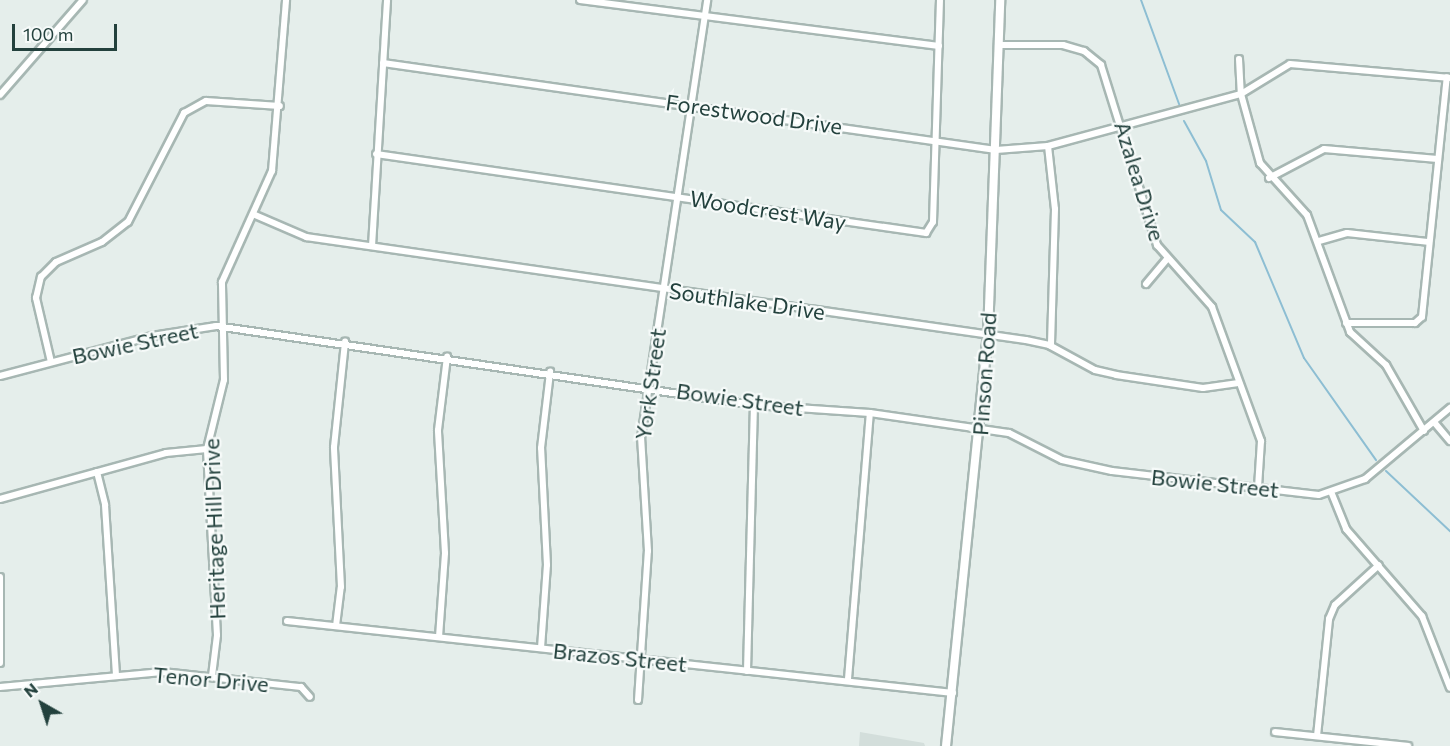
<!DOCTYPE html>
<html>
<head>
<meta charset="utf-8">
<style>
	body { margin:0 }
	#map { position:relative; width:1450px; height:746px; overflow:hidden; background:#e5eeeb; font-family:Commissioner,sans-serif }
	div>[style] { position:absolute }
	[style*='--x'] { left:calc(var(--x)*1px); top:calc(var(--y)*1px); width:calc(var(--w)*1px); rotate:calc(var(--a)*1deg) }
	.built>* { inset:0; background:#d3dedb }
	.stream>* { height:2px; margin:-1px; padding:0 1px; transform-origin:1px; border-radius:1px; background:#8dbed3 }
	.roads { filter:drop-shadow(2px 0 #a7b7b3) drop-shadow(-2px 0 #a7b7b3) drop-shadow(0 2px #a7b7b3) drop-shadow(0 -2px #a7b7b3) }
	.minor>* { height:6px; margin:-3px; padding:0 3px; transform-origin:3px; border-radius:3px; background:#fff }
	.secondary>* { height:8px; margin:-4px; padding:0 4px; transform-origin:4px; border-radius:4px; background:#fff }
	span { translate:-50% -50%; white-space:nowrap; text-align:center; line-height:1.15; -webkit-text-stroke:4.5px #f6faf9; paint-order:stroke }
	.street-label { font-size:22px; color:#23413d }
	.north { position:absolute; left:12px; top:674px; width:60px; height:60px; -webkit-text-stroke:4px #f6faf9; paint-order:stroke; rotate:321deg; font-size:16px; font-weight:700; line-height:24px; text-align:center; color:#23413d }
	.north::after { content:''; display:block; margin:auto; width:21px; height:27px; background:#23413d; clip-path:polygon(50% 0,100% 100%,50% 72%,0 100%) }
	.scale { position:absolute; left:12px; top:24px; width:105px; height:27px; box-sizing:border-box; border:3px solid #23413d; border-top:0; padding-left:8px; font-size:18px; line-height:21px; white-space:nowrap; color:#23413d; -webkit-text-stroke:4px #f6faf9; paint-order:stroke }
</style>
</head>
<body>
<div id="map">
	<div class="built">
		<i style="clip-path:polygon(860px 732px,924px 743px,925px 746px,859px 746px)"></i>
	</div>
	<div class="stream">
		<i style="--x:1141;--y:0;--w:111;--a:69.9"></i>
		<i style="--x:1184;--y:121;--w:46;--a:61.2"></i>
		<i style="--x:1206;--y:161;--w:51;--a:73"></i>
		<i style="--x:1221;--y:210;--w:47;--a:43.3"></i>
		<i style="--x:1255;--y:242;--w:126;--a:67.1"></i>
		<i style="--x:1304;--y:358;--w:125;--a:54.8"></i>
		<i style="--x:1386;--y:471;--w:88;--a:43.2"></i>
	</div>
	<div class="roads">
		<div class="minor">
			<i style="--x:580;--y:0;--w:362;--a:7.3"></i>
			<i style="--x:1000;--y:45;--w:63;--a:0"></i>
			<i style="--x:1063;--y:45;--w:22;--a:16"></i>
			<i style="--x:1084;--y:51;--w:22;--a:39"></i>
			<i style="--x:1101;--y:65;--w:189;--a:72.7"></i>
			<i style="--x:1157;--y:245;--w:83;--a:48.4"></i>
			<i style="--x:1212;--y:307;--w:143;--a:69.9"></i>
			<i style="--x:1261;--y:441;--w:46;--a:93.7"></i>
			<i style="--x:1239;--y:59;--w:35;--a:87"></i>
			<i style="--x:1241;--y:94;--w:72;--a:74.6"></i>
			<i style="--x:1260;--y:163;--w:70;--a:47.9"></i>
			<i style="--x:1307;--y:215;--w:125;--a:69.8"></i>
			<i style="--x:1350;--y:332;--w:49;--a:42.5"></i>
			<i style="--x:1386;--y:365;--w:76;--a:60.1"></i>
			<i style="--x:383;--y:63;--w:619;--a:8.08"></i>
			<i style="--x:996;--y:150;--w:52;--a:-4.4"></i>
			<i style="--x:1048;--y:146;--w:200;--a:-15.1"></i>
			<i style="--x:1241;--y:94;--w:57;--a:-31.5"></i>
			<i style="--x:1290;--y:64;--w:161;--a:5"></i>
			<i style="--x:0;--y:95;--w:126;--a:-48.9"></i>
			<i style="--x:1048;--y:146;--w:63;--a:83.7"></i>
			<i style="--x:1055;--y:209;--w:137;--a:91.7"></i>
			<i style="--x:376;--y:154;--w:556;--a:8.17"></i>
			<i style="--x:926;--y:233;--w:13;--a:-58"></i>
			<i style="--x:933;--y:222;--w:222;--a:-88.2"></i>
			<i style="--x:1269;--y:178;--w:62;--a:-27.8"></i>
			<i style="--x:1324;--y:149;--w:114;--a:5"></i>
			<i style="--x:255;--y:215;--w:56;--a:23.3"></i>
			<i style="--x:306;--y:237;--w:727;--a:8.14"></i>
			<i style="--x:1026;--y:340;--w:24;--a:12"></i>
			<i style="--x:1049;--y:345;--w:52;--a:28.5"></i>
			<i style="--x:1095;--y:370;--w:22;--a:13"></i>
			<i style="--x:1116;--y:375;--w:88;--a:8.5"></i>
			<i style="--x:1203;--y:388;--w:34;--a:-8"></i>
			<i style="--x:1319;--y:241;--w:29;--a:-16"></i>
			<i style="--x:1347;--y:233;--w:81;--a:6.3"></i>
			<i style="--x:372;--y:246;--w:246;--a:-86.5"></i>
			<i style="--x:1146;--y:284;--w:34;--a:-50"></i>
			<i style="--x:1346;--y:323;--w:69;--a:0"></i>
			<i style="--x:1415;--y:323;--w:9;--a:-41"></i>
			<i style="--x:1422;--y:317;--w:241;--a:-84.1"></i>
			<i style="--x:51;--y:362;--w:66;--a:-103.2"></i>
			<i style="--x:36;--y:298;--w:22;--a:-77"></i>
			<i style="--x:41;--y:277;--w:21;--a:-45"></i>
			<i style="--x:56;--y:262;--w:50;--a:-23.5"></i>
			<i style="--x:102;--y:242;--w:33;--a:-38"></i>
			<i style="--x:128;--y:222;--w:123;--a:-62.8"></i>
			<i style="--x:184;--y:113;--w:25;--a:-29"></i>
			<i style="--x:206;--y:101;--w:74;--a:3.9"></i>
			<i style="--x:0;--y:376;--w:157;--a:-14.7"></i>
			<i style="--x:152;--y:336;--w:65;--a:-8.9"></i>
			<i style="--x:216;--y:326;--w:544;--a:8.35"></i>
			<i style="--x:754;--y:405;--w:116;--a:3.9"></i>
			<i style="--x:870;--y:413;--w:140;--a:8.2"></i>
			<i style="--x:1009;--y:433;--w:59;--a:27"></i>
			<i style="--x:1062;--y:460;--w:51;--a:12.4"></i>
			<i style="--x:1112;--y:471;--w:208;--a:6.6"></i>
			<i style="--x:1319;--y:495;--w:49;--a:-19.2"></i>
			<i style="--x:1365;--y:479;--w:111;--a:-39.9"></i>
			<i style="--x:1434;--y:422;--w:25;--a:50"></i>
			<i style="--x:97;--y:472;--w:34;--a:76"></i>
			<i style="--x:105;--y:505;--w:171;--a:86.3"></i>
			<i style="--x:1332;--y:494;--w:38;--a:68"></i>
			<i style="--x:1346;--y:529;--w:116;--a:48.9"></i>
			<i style="--x:1422;--y:616;--w:77;--a:68.7"></i>
			<i style="--x:0;--y:499;--w:172;--a:-15.5"></i>
			<i style="--x:166;--y:453;--w:41;--a:-5.6"></i>
			<i style="--x:0;--y:577;--w:86;--a:90"></i>
			<i style="--x:287;--y:621;--w:670;--a:6.17"></i>
			<i style="--x:336;--y:626;--w:39;--a:-83"></i>
			<i style="--x:341;--y:587;--w:140;--a:-92.9"></i>
			<i style="--x:334;--y:447;--w:106;--a:-84"></i>
			<i style="--x:439;--y:637;--w:84;--a:-85.9"></i>
			<i style="--x:445;--y:553;--w:123;--a:-93.3"></i>
			<i style="--x:438;--y:430;--w:74;--a:-83"></i>
			<i style="--x:541;--y:648;--w:83;--a:-85.9"></i>
			<i style="--x:547;--y:565;--w:117;--a:-92.9"></i>
			<i style="--x:541;--y:448;--w:77;--a:-83.2"></i>
			<i style="--x:747;--y:671;--w:266;--a:-88.5"></i>
			<i style="--x:212;--y:676;--w:41;--a:-83"></i>
			<i style="--x:217;--y:635;--w:186;--a:-93.1"></i>
			<i style="--x:207;--y:449;--w:71;--a:-76.2"></i>
			<i style="--x:224;--y:380;--w:98;--a:-91.2"></i>
			<i style="--x:222;--y:282;--w:122;--a:-65.8"></i>
			<i style="--x:272;--y:171;--w:172;--a:-85.3"></i>
			<i style="--x:848;--y:679;--w:267;--a:-85.3"></i>
			<i style="--x:0;--y:687;--w:163;--a:-5.3"></i>
			<i style="--x:162;--y:672;--w:140;--a:6.2"></i>
			<i style="--x:301;--y:687;--w:13;--a:48"></i>
			<i style="--x:638;--y:700;--w:149;--a:-86.2"></i>
			<i style="--x:648;--y:551;--w:113;--a:-93.5"></i>
			<i style="--x:641;--y:438;--w:443;--a:-81.4"></i>
			<i style="--x:1275;--y:732;--w:134;--a:6"></i>
			<i style="--x:1317;--y:736;--w:118;--a:-84.1"></i>
			<i style="--x:1329;--y:619;--w:15;--a:-67"></i>
			<i style="--x:1335;--y:605;--w:59;--a:-42.3"></i>
		</div>
		<div class="secondary">
			<i style="--x:946;--y:746;--w:413;--a:-84.2"></i>
			<i style="--x:988;--y:335;--w:335;--a:-87.9"></i>
		</div>
	</div>
	<div class="street-label">
		<span style="left:754px;top:114px;rotate:8deg">Forestwood Drive</span>
		<span style="left:1140px;top:181px;rotate:73deg">Azalea Drive</span>
		<span style="left:768px;top:210px;rotate:9deg">Woodcrest Way</span>
		<span style="left:747px;top:301px;rotate:8deg">Southlake Drive</span>
		<span style="left:135px;top:343px;rotate:-12deg">Bowie Street</span>
		<span style="left:984px;top:374px;rotate:-86deg">Pinson Road</span>
		<span style="left:650px;top:384px;rotate:-82deg">York Street</span>
		<span style="left:740px;top:399px;rotate:8deg">Bowie Street</span>
		<span style="left:1215px;top:483px;rotate:6deg">Bowie Street</span>
		<span style="left:214px;top:529px;rotate:-92deg">Heritage Hill Drive</span>
		<span style="left:620px;top:657px;rotate:6deg">Brazos Street</span>
		<span style="left:211px;top:679px;rotate:5deg">Tenor Drive</span>
	</div>
	<div class="north">N</div>
	<div class="scale">100 m</div>
</div>
</body>
</html>
